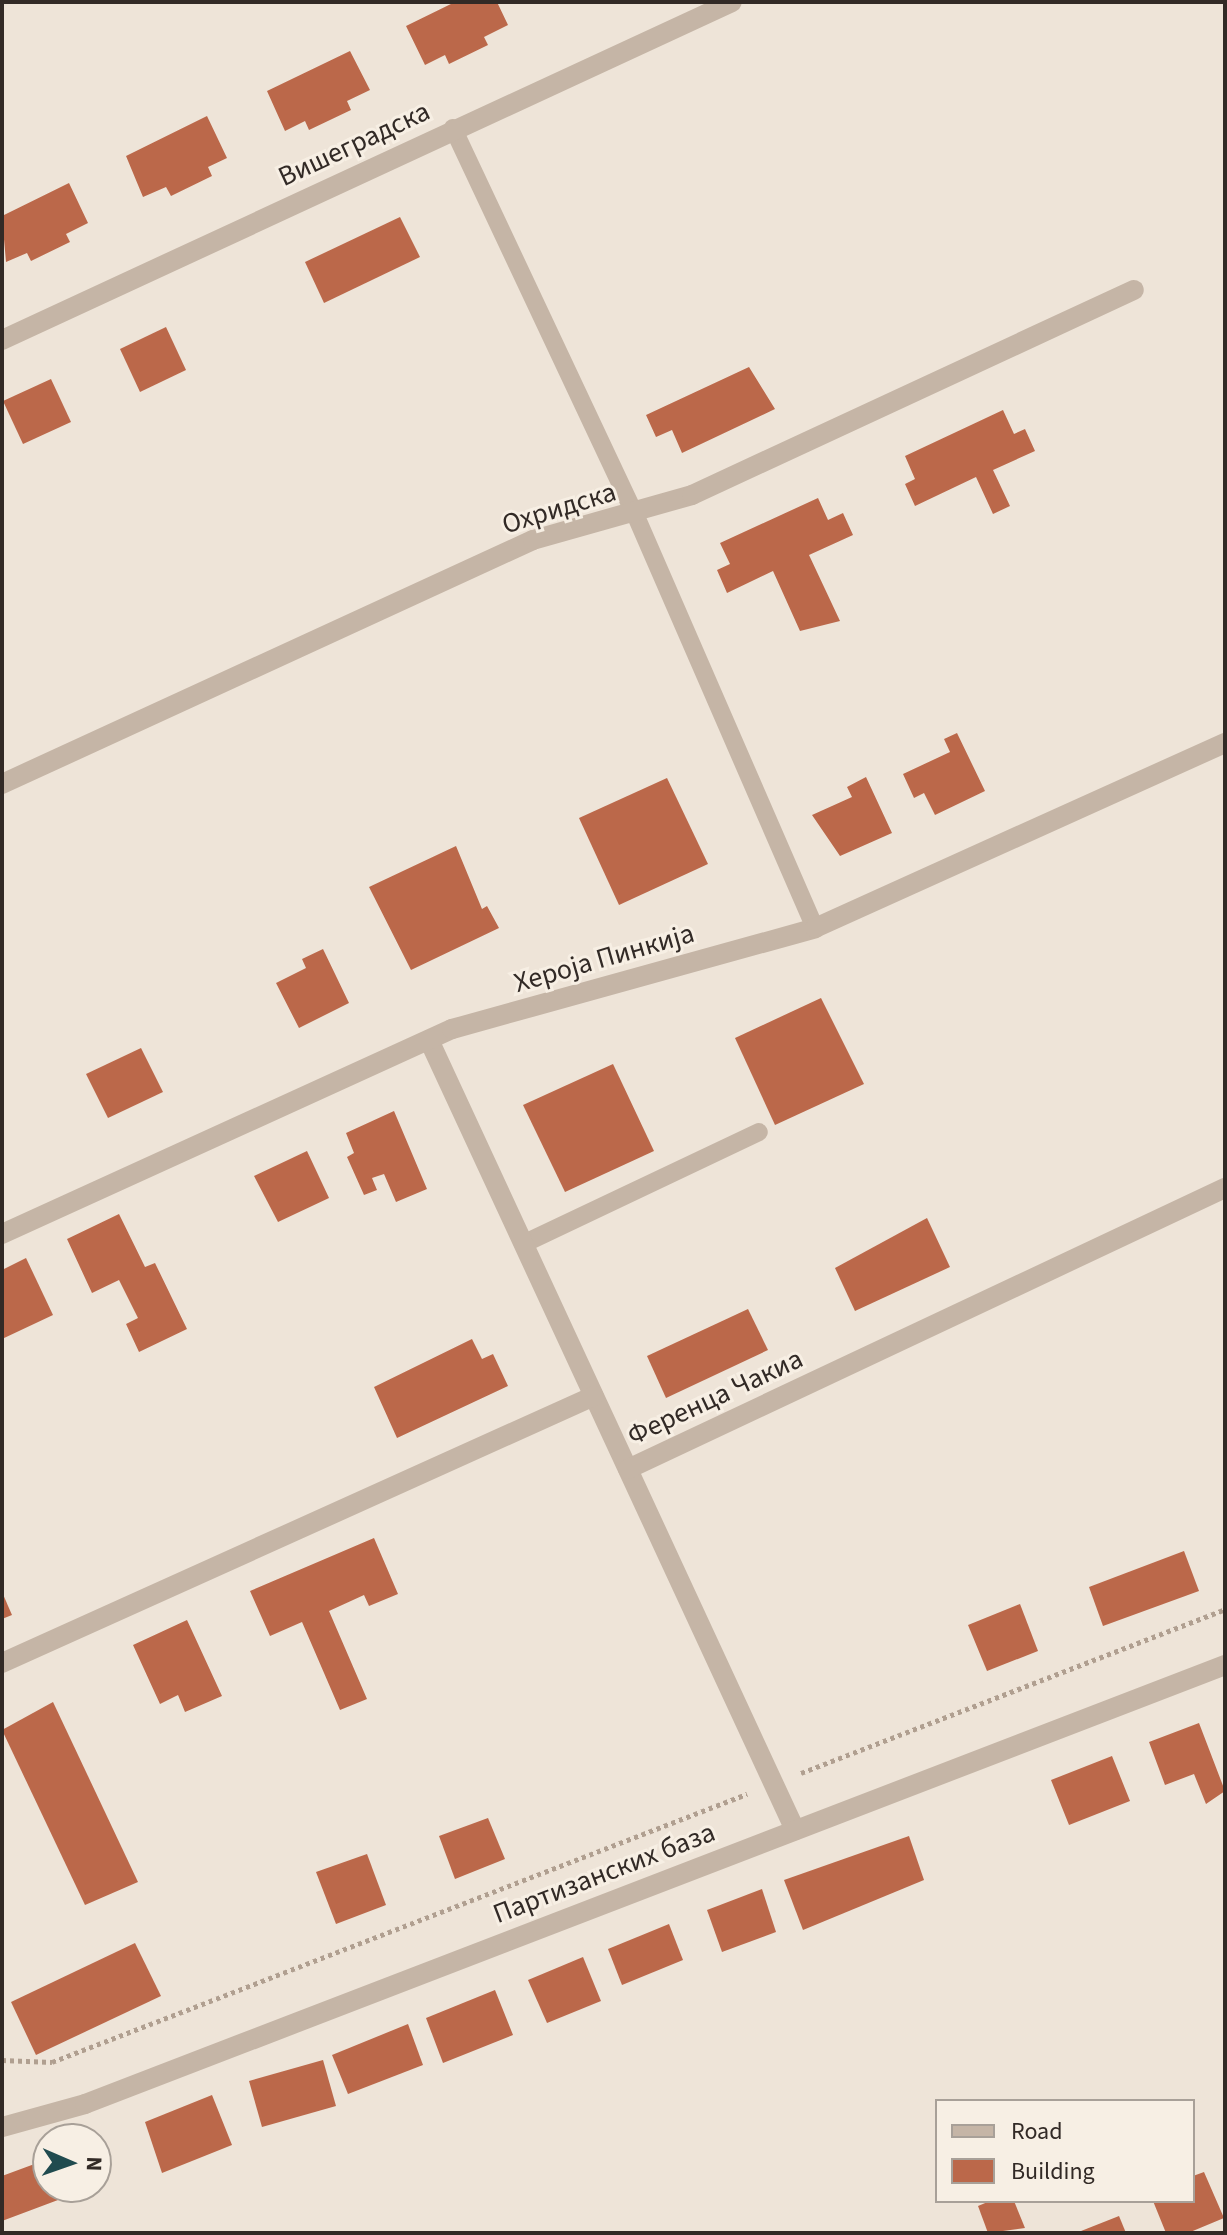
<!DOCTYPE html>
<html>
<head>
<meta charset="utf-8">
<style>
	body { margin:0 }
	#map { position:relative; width:1227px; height:2235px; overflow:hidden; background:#eee4d8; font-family:"Source Sans 3",sans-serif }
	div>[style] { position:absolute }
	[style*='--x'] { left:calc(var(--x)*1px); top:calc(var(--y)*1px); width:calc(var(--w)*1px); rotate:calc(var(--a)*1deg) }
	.building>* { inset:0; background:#bb684a }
	.path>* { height:5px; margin-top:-2.5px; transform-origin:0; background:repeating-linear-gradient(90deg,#b09f90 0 4px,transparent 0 8px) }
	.service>* { height:18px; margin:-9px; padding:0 9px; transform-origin:9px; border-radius:9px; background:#c5b5a6 }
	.minor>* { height:20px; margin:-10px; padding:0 10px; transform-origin:10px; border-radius:10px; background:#c5b5a6 }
	.tertiary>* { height:20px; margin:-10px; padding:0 10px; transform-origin:10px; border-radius:10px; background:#c5b5a6 }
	span { translate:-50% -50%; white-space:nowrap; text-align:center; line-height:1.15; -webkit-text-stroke:6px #f7efe4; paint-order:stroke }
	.street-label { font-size:28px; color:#322a26 }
	.frame { position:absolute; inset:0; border:4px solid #322a26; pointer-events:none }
	.legend { position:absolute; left:935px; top:2099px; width:260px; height:104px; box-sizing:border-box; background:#f7efe4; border:2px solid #a8a098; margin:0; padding:10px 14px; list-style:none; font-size:24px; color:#322a26 }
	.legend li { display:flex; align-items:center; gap:16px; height:40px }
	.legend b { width:40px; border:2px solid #a8a098 }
	.north { position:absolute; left:32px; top:2123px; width:80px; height:80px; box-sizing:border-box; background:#f7efe4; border:2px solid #a8a098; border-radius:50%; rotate:92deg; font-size:22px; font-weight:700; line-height:32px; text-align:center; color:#322a26 }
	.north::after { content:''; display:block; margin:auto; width:28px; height:36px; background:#204b4f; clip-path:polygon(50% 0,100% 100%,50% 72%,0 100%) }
</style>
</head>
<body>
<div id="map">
	<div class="building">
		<i style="clip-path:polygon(455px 2px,497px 2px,508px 25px,484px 37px,488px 45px,449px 64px,445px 55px,425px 65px,406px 26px)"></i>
		<i style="clip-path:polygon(350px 51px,370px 90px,347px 101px,351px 110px,309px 130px,305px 121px,285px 131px,267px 91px)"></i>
		<i style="clip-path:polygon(207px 116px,227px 158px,208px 167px,212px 176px,171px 196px,166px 187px,143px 197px,126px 156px)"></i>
		<i style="clip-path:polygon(69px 183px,88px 223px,66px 234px,70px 242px,31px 261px,27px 253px,6px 262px,2px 216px)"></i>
		<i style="clip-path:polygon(400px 217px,420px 257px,324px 303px,305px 262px)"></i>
		<i style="clip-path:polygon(166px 327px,186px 370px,140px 392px,120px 349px)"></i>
		<i style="clip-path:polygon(749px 367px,775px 409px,682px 453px,672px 430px,656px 437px,646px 415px)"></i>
		<i style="clip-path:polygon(51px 379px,71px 422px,23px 444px,3px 401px)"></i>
		<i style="clip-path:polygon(1003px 410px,1014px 434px,1025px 429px,1035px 451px,993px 470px,1010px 506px,993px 514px,976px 477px,915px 506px,905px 484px,915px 479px,905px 456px)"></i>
		<i style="clip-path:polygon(818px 498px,828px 520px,843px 513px,853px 535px,809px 555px,840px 621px,800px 631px,773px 571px,727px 593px,717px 570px,730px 564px,720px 543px)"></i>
		<i style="clip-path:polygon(957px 733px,985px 791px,935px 815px,924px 793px,914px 798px,903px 774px,950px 752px,944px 739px)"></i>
		<i style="clip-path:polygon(866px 777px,892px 833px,840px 856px,812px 815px,852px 797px,847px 787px)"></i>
		<i style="clip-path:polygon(667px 778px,708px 864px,619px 905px,579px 818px)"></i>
		<i style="clip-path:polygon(456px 846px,482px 909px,487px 906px,499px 928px,411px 970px,369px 887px)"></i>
		<i style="clip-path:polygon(323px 949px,349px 1003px,299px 1028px,276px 983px,306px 968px,302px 959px)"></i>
		<i style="clip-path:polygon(821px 998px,864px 1084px,775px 1125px,735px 1038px)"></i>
		<i style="clip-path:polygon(141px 1048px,163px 1092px,108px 1118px,86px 1074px)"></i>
		<i style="clip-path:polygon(613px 1064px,654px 1151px,565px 1192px,523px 1105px)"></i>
		<i style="clip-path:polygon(394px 1111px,427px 1189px,396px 1202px,384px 1174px,372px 1178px,377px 1190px,364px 1195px,347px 1157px,354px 1153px,346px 1133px)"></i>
		<i style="clip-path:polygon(307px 1151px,329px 1198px,278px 1222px,254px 1176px)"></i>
		<i style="clip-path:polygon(119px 1214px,145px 1267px,155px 1263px,187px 1329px,139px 1352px,126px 1324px,138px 1318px,119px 1280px,92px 1293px,67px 1239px)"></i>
		<i style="clip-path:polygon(927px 1218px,950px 1267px,855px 1311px,835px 1268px)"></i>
		<i style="clip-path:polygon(26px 1258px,53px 1315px,2px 1339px,2px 1270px)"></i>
		<i style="clip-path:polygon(748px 1309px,768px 1350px,666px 1398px,647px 1356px)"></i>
		<i style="clip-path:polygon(472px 1339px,482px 1359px,493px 1354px,508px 1386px,397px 1438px,374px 1387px)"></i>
		<i style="clip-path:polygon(374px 1538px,398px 1594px,369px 1606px,364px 1595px,329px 1611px,367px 1699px,340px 1710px,302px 1622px,270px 1636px,250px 1591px)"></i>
		<i style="clip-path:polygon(1184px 1551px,1199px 1591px,1103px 1626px,1089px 1587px)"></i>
		<i style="clip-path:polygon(2px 1592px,12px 1615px,2px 1619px)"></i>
		<i style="clip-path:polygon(1020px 1604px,1038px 1651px,987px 1671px,968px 1625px)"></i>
		<i style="clip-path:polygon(187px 1620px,222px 1696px,185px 1712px,178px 1695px,160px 1704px,133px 1645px)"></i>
		<i style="clip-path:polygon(53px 1702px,138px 1882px,85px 1905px,2px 1730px)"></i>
		<i style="clip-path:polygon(1199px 1723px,1225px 1791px,1206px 1804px,1194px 1774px,1165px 1785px,1149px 1742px)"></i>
		<i style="clip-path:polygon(1112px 1756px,1130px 1801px,1069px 1825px,1051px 1780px)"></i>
		<i style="clip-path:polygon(488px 1818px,505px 1859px,455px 1879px,439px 1836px)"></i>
		<i style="clip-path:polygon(909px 1836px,924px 1880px,803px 1930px,784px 1880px)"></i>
		<i style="clip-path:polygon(367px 1854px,386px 1905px,336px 1924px,316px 1872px)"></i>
		<i style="clip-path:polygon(762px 1889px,776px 1932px,722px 1952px,707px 1910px)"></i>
		<i style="clip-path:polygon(669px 1924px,683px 1960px,622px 1985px,608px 1949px)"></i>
		<i style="clip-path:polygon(135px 1943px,161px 1996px,36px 2055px,11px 2002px)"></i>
		<i style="clip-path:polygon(583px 1957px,601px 2001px,547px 2023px,528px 1980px)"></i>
		<i style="clip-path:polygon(495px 1990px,513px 2035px,443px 2063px,426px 2018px)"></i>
		<i style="clip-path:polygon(408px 2024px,423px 2065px,348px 2094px,332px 2055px)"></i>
		<i style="clip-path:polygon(323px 2060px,336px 2106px,262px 2127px,249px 2081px)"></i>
		<i style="clip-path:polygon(212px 2095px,232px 2145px,162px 2173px,145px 2122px)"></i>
		<i style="clip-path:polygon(48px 2159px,48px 2187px,63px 2187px,66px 2197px,2px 2221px,2px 2176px)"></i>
		<i style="clip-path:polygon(1204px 2172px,1224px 2218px,1188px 2233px,1166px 2233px,1153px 2201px,1193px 2201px,1193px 2176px)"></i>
		<i style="clip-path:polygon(990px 2201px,1014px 2201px,1025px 2228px,988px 2233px,978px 2206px)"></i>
		<i style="clip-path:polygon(1119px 2216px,1126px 2233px,1076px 2233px)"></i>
	</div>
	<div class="path">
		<i style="--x:801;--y:1773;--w:455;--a:-21.1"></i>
		<i style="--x:2;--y:2060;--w:50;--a:2.3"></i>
		<i style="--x:52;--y:2062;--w:745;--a:-21.09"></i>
	</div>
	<div class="service">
		<i style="--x:453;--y:128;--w:427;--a:64.8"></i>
		<i style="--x:635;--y:514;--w:451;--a:66.5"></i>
		<i style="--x:523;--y:1244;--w:261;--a:-25.4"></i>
	</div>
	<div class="minor">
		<i style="--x:2;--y:340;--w:804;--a:-24.84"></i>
		<i style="--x:2;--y:784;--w:584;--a:-24.68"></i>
		<i style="--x:533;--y:540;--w:165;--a:-15.8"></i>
		<i style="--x:692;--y:495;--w:487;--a:-24.9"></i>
		<i style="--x:429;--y:1040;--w:871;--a:65.14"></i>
		<i style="--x:2;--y:1234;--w:494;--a:-24.5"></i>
		<i style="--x:452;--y:1029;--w:377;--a:-15.5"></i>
		<i style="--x:815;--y:928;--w:450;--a:-24.3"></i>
		<i style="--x:628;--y:1469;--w:660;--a:-25.21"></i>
		<i style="--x:2;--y:1663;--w:649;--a:-24.28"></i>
	</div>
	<div class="tertiary">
		<i style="--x:2;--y:2127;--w:86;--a:-15.5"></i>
		<i style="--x:85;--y:2104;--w:1222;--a:-21.06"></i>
	</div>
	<div class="street-label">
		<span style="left:354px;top:144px;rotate:-25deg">Вишеградска</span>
		<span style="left:559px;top:508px;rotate:-17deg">Охридска</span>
		<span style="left:604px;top:958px;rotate:-16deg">Хероја Пинкија</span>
		<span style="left:715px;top:1397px;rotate:-25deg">Ференца Чакиа</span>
		<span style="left:604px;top:1873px;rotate:-21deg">Партизанских база</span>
	</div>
	<div class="frame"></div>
	<ul class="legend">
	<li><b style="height:10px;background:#c5b5a6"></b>Road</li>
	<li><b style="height:22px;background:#bb684a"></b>Building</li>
	</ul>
	<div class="north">N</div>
</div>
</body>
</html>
